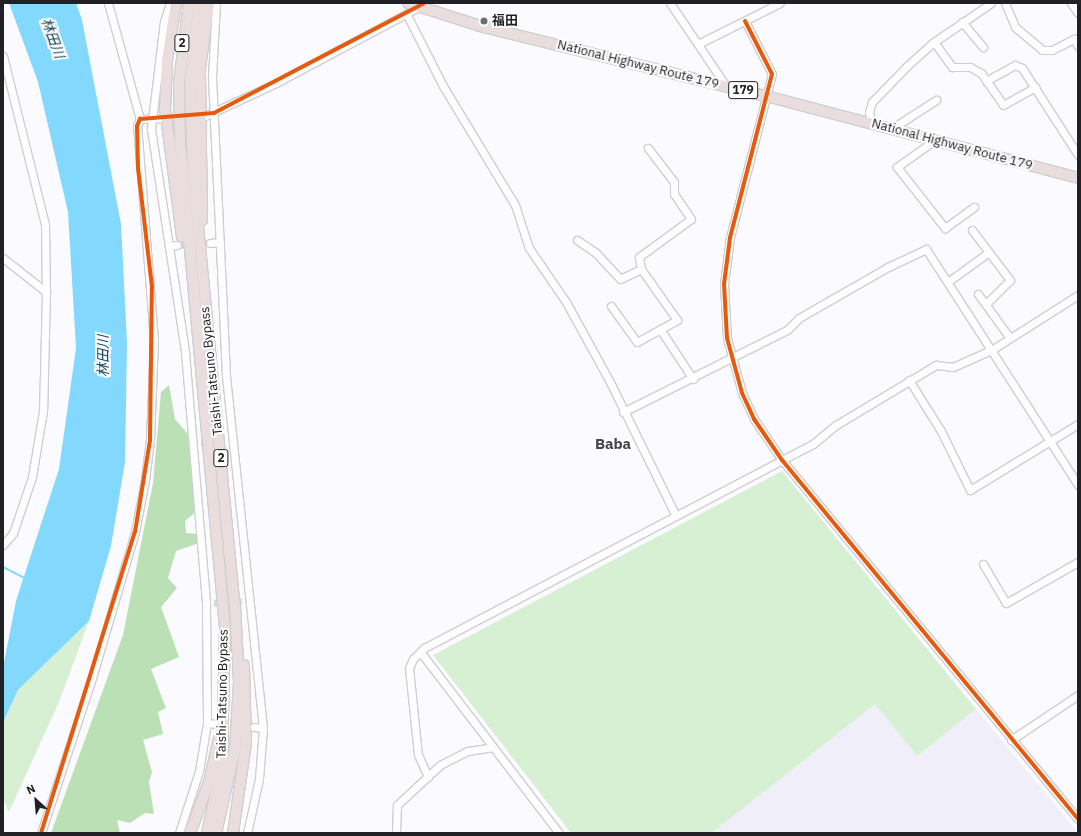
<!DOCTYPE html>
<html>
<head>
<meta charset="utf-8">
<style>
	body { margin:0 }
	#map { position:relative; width:1081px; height:836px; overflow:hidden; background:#fbfafe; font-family:"IBM Plex Sans","Noto Sans JP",sans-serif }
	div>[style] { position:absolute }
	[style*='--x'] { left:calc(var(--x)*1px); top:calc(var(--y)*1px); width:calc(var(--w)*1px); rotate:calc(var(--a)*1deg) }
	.built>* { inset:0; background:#efeef9 }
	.green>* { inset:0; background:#d7f0d4 }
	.forest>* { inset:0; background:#bce0b5 }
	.water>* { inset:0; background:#82d9fd }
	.stream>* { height:2px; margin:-1px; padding:0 1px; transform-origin:1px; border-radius:1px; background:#82d9fd }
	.minor-tunnel>* { height:7px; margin-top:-3.5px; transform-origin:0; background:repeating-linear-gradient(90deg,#dad9dd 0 7px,transparent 0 10.5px) }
	.roads { filter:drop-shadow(1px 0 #cfcfd2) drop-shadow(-1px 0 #cfcfd2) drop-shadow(0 1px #cfcfd2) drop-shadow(0 -1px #cfcfd2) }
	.minor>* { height:7px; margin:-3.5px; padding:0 3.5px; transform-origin:3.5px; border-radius:3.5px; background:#fefeff }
	.highway>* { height:10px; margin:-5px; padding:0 5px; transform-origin:5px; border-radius:5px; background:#e9dedd }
	.cycleway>* { height:4px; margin:-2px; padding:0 2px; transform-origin:2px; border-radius:2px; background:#e8590c }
	.dots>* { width:11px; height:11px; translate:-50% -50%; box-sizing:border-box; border:2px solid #fff; border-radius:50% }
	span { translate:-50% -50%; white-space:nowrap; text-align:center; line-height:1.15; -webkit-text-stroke:4px #fff; paint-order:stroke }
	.shield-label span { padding:1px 3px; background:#fff; border:1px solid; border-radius:3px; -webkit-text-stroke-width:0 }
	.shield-label { font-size:12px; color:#212125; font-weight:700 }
	.poi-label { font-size:13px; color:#212125; font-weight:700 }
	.left { translate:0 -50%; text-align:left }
	.street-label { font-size:13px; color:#212125 }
	.water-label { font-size:14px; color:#15495d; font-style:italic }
	.quarter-label { font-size:15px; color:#46454d; font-weight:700 }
	.frame { position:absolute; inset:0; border:4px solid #212125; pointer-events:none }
	.north { position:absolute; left:16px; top:780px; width:40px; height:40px; -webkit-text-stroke:3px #fff; paint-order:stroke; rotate:334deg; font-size:11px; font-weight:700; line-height:16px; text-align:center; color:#212125 }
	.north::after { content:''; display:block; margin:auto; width:14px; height:18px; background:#212125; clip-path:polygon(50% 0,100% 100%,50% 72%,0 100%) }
</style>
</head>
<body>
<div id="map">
	<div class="built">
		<i style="clip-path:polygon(875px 704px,917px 756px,976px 709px,1078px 833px,712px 833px)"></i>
	</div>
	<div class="green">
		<i style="clip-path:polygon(782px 471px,976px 709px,917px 756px,875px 704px,712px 833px,571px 833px,433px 655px)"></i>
		<i style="clip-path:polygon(89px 621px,59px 702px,9px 812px,3px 799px,3px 724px,18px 690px)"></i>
	</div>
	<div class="forest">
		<i style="clip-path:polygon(169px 385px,175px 419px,191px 438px,198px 510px,185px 521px,186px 533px,199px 534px,202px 542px,176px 551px,168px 578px,177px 588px,161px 607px,179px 657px,151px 669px,166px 708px,158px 712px,163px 734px,143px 740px,152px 772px,149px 782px,154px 814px,145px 813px,130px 823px,117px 820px,120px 833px,51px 833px,123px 635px,153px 483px,161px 392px)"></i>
	</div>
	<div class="water">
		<i style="clip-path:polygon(9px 3px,76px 3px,82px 20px,121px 224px,127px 342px,125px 462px,111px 546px,89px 621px,18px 690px,3px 723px,3px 668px,16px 601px,59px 469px,76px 348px,68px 212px,38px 82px)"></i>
	</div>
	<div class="stream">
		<i style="--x:3;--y:567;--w:25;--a:27"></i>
	</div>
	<div class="minor-tunnel">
		<i style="--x:177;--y:245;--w:33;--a:-3"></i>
		<i style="--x:201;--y:443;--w:22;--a:-5"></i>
		<i style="--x:214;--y:603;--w:28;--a:-4"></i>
	</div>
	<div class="roads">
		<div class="minor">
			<i style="--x:108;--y:3;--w:120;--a:74.6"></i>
			<i style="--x:170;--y:3;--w:19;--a:108"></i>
			<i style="--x:164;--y:21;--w:109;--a:96.9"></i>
			<i style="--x:151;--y:129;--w:226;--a:81.3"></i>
			<i style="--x:185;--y:352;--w:253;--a:85.2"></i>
			<i style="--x:206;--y:604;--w:119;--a:89.5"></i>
			<i style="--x:207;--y:723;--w:49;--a:99.5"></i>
			<i style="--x:199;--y:771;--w:65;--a:107.9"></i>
			<i style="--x:216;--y:3;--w:75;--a:93.1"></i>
			<i style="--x:212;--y:78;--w:298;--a:87.3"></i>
			<i style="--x:226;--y:376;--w:354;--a:84"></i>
			<i style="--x:263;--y:728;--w:51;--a:94.5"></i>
			<i style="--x:259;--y:779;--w:55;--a:102.5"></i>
			<i style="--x:670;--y:3;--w:100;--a:56"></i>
			<i style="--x:1005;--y:3;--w:26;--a:67"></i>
			<i style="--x:1015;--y:27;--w:35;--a:40"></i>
			<i style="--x:1042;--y:50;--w:10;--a:0"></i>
			<i style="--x:1052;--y:50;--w:25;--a:-27"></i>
			<i style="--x:1074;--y:39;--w:8;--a:60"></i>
			<i style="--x:1071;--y:3;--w:12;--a:55"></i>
			<i style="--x:407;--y:15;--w:80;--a:63.1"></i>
			<i style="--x:443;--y:86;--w:139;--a:58.8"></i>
			<i style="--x:515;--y:205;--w:45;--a:72"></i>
			<i style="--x:529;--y:248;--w:65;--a:55.6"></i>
			<i style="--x:566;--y:302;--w:94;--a:61.2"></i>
			<i style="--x:611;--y:384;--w:147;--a:63.8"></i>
			<i style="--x:745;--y:21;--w:59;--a:63"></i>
			<i style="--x:772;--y:74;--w:169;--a:104.4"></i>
			<i style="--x:730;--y:238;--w:46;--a:97.4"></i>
			<i style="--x:724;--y:284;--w:54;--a:86.8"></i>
			<i style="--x:727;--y:338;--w:57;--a:74.7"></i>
			<i style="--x:742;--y:393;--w:29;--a:65"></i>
			<i style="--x:754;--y:419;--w:50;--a:55.7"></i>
			<i style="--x:782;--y:460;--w:465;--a:50.5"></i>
			<i style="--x:962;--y:22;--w:33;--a:50"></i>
			<i style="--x:934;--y:42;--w:31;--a:54"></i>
			<i style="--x:952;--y:67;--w:18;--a:0"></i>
			<i style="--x:970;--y:67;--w:13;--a:29"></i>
			<i style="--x:981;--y:73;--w:39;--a:55"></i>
			<i style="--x:1003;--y:105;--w:37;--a:-29"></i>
			<i style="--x:700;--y:43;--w:89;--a:-26.6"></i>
			<i style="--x:3;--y:56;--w:173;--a:76"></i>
			<i style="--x:45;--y:224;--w:68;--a:89.2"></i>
			<i style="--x:46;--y:292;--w:119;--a:91.4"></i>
			<i style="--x:43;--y:411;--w:67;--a:99.5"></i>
			<i style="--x:32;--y:477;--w:59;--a:108.7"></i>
			<i style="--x:13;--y:533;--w:16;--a:130"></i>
			<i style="--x:986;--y:81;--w:33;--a:-29"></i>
			<i style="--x:1015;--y:65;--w:8;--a:23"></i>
			<i style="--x:1022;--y:68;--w:103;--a:57.2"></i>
			<i style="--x:205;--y:116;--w:78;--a:-24.9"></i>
			<i style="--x:276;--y:83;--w:164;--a:-28"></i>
			<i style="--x:872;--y:124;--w:12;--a:-104"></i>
			<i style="--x:869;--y:112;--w:10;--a:-73"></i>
			<i style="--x:872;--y:102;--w:50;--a:-45.8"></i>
			<i style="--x:907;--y:66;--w:36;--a:-42"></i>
			<i style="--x:934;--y:42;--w:69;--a:-34.4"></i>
			<i style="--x:891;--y:129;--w:54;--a:-32.8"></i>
			<i style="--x:935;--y:140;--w:47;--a:144.6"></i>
			<i style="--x:897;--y:167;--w:78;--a:51.8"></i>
			<i style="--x:945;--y:228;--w:36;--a:-36"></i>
			<i style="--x:972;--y:230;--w:63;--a:52.8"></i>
			<i style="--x:1010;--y:280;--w:34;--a:135"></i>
			<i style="--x:577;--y:240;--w:23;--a:34"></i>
			<i style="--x:596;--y:253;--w:35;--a:47"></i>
			<i style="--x:620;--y:279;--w:23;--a:-25"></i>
			<i style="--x:210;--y:243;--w:10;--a:-6"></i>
			<i style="--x:169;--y:246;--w:8;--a:-7"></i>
			<i style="--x:3;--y:258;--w:55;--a:38.3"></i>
			<i style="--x:949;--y:281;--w:49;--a:-35.9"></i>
			<i style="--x:978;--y:294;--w:54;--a:54"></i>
			<i style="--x:611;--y:306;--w:44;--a:54.2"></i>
			<i style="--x:637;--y:342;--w:46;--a:-28.8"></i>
			<i style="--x:677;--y:320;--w:62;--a:-125.2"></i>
			<i style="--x:641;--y:269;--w:12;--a:-99"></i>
			<i style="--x:639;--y:257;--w:64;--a:-36.2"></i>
			<i style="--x:691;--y:219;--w:30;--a:-124"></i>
			<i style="--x:674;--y:194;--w:12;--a:-90"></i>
			<i style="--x:674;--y:182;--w:43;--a:-127.4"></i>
			<i style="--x:660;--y:329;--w:60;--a:56.6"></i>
			<i style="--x:909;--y:380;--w:60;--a:57.9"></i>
			<i style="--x:941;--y:431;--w:66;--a:63.8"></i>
			<i style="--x:970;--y:490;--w:127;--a:-31.4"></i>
			<i style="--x:623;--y:412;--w:183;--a:-26.6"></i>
			<i style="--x:787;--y:330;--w:17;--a:-45"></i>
			<i style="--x:799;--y:318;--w:103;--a:-29.8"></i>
			<i style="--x:888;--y:267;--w:42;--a:-25.3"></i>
			<i style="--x:926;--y:249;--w:281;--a:57.2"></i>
			<i style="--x:983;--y:564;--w:45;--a:59.5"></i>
			<i style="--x:1006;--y:603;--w:83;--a:-29.7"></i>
			<i style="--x:422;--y:654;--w:225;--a:52.6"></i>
			<i style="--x:207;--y:723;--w:10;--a:6"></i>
			<i style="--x:254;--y:727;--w:9;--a:6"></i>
			<i style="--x:1011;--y:740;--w:81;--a:-33.9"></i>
			<i style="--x:428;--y:777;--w:24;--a:-114"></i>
			<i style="--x:418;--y:755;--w:87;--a:-95.9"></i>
			<i style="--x:409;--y:668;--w:10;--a:-66"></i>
			<i style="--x:413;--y:659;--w:16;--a:-45"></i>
			<i style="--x:424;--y:648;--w:439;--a:-27.7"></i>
			<i style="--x:813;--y:444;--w:30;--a:-40"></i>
			<i style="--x:836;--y:425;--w:117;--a:-31"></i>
			<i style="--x:936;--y:365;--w:17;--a:7"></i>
			<i style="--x:953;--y:367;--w:44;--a:-24.2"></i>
			<i style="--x:993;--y:349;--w:101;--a:-32.4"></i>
			<i style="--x:41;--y:833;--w:163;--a:-71.8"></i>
			<i style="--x:92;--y:678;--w:152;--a:-73.6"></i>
			<i style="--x:135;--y:532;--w:53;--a:-79.1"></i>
			<i style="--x:145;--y:480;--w:40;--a:-82.9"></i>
			<i style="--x:150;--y:440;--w:100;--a:-87.7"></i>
			<i style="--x:154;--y:340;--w:215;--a:-94.5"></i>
			<i style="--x:137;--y:126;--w:8;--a:-67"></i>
			<i style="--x:140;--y:119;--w:23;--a:-2"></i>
			<i style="--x:396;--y:833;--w:28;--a:-88"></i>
			<i style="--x:397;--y:805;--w:59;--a:-42.9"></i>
			<i style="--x:440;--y:765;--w:31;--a:-27"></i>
			<i style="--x:468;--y:751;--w:25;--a:-9"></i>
		</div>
		<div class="highway">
			<i style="--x:176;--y:3;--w:59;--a:98.8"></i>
			<i style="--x:167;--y:61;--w:48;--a:92.4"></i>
			<i style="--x:165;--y:109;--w:129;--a:82.4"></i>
			<i style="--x:189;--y:3;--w:81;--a:97.1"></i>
			<i style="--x:179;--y:83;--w:59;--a:89"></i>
			<i style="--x:180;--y:142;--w:491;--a:84.7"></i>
			<i style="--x:225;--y:631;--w:135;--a:91.3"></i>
			<i style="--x:222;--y:766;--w:69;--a:102.6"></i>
			<i style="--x:199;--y:3;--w:80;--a:96.5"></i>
			<i style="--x:190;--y:82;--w:92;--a:88.1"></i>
			<i style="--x:193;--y:174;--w:435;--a:84.5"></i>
			<i style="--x:235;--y:607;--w:75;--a:86.9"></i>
			<i style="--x:239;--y:682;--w:67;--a:93.4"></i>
			<i style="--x:235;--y:749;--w:86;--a:102.7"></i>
			<i style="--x:408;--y:3;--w:76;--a:17.7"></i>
			<i style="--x:480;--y:26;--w:294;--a:13.8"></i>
			<i style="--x:766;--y:96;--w:323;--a:14.7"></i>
			<i style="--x:202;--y:220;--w:152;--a:-90.8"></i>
			<i style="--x:200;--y:68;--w:66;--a:-82.1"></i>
			<i style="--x:190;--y:833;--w:54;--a:-69.6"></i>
			<i style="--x:209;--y:782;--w:45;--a:-77.2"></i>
			<i style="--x:233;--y:833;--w:91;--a:-81.8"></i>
			<i style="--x:246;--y:743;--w:78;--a:-91.5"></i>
		</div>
	</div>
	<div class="cycleway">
		<i style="--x:745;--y:21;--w:59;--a:63"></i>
		<i style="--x:772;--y:74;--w:169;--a:104.4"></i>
		<i style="--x:730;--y:238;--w:46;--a:97.4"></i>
		<i style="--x:724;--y:284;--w:54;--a:86.8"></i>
		<i style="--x:727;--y:338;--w:57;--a:74.7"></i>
		<i style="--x:742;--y:393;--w:29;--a:65"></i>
		<i style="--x:754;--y:419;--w:50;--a:55.7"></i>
		<i style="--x:782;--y:460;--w:465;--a:50.5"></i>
		<i style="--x:41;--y:833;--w:315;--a:-72.7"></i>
		<i style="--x:135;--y:532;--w:93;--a:-80.7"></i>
		<i style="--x:150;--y:440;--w:153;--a:-89.3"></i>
		<i style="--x:152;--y:287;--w:121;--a:-96.7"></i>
		<i style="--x:138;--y:167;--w:41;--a:-91.4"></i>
		<i style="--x:137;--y:126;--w:8;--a:-67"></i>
		<i style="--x:140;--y:119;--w:74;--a:-4.6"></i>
		<i style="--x:214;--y:113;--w:237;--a:-27.6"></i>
	</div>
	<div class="dots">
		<i style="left:484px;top:21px;background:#6d6d71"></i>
	</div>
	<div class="shield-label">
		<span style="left:182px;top:43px">2</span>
		<span style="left:743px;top:90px">179</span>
		<span style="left:221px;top:458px">2</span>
	</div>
	<div class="poi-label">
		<span class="left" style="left:492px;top:21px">福田</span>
	</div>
	<div class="street-label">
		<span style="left:638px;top:65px;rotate:14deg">National Highway Route 179</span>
		<span style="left:952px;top:145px;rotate:15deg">National Highway Route 179</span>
		<span style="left:212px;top:371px;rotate:-96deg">Taishi-Tatsuno Bypass</span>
		<span style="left:223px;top:694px;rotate:-89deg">Taishi-Tatsuno Bypass</span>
	</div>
	<div class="water-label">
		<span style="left:53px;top:38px;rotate:70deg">林田川</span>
		<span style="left:103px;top:356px;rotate:-90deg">林田川</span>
	</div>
	<div class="quarter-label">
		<span style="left:613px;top:444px">Baba</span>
	</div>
	<div class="frame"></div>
	<div class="north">N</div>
</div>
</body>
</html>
